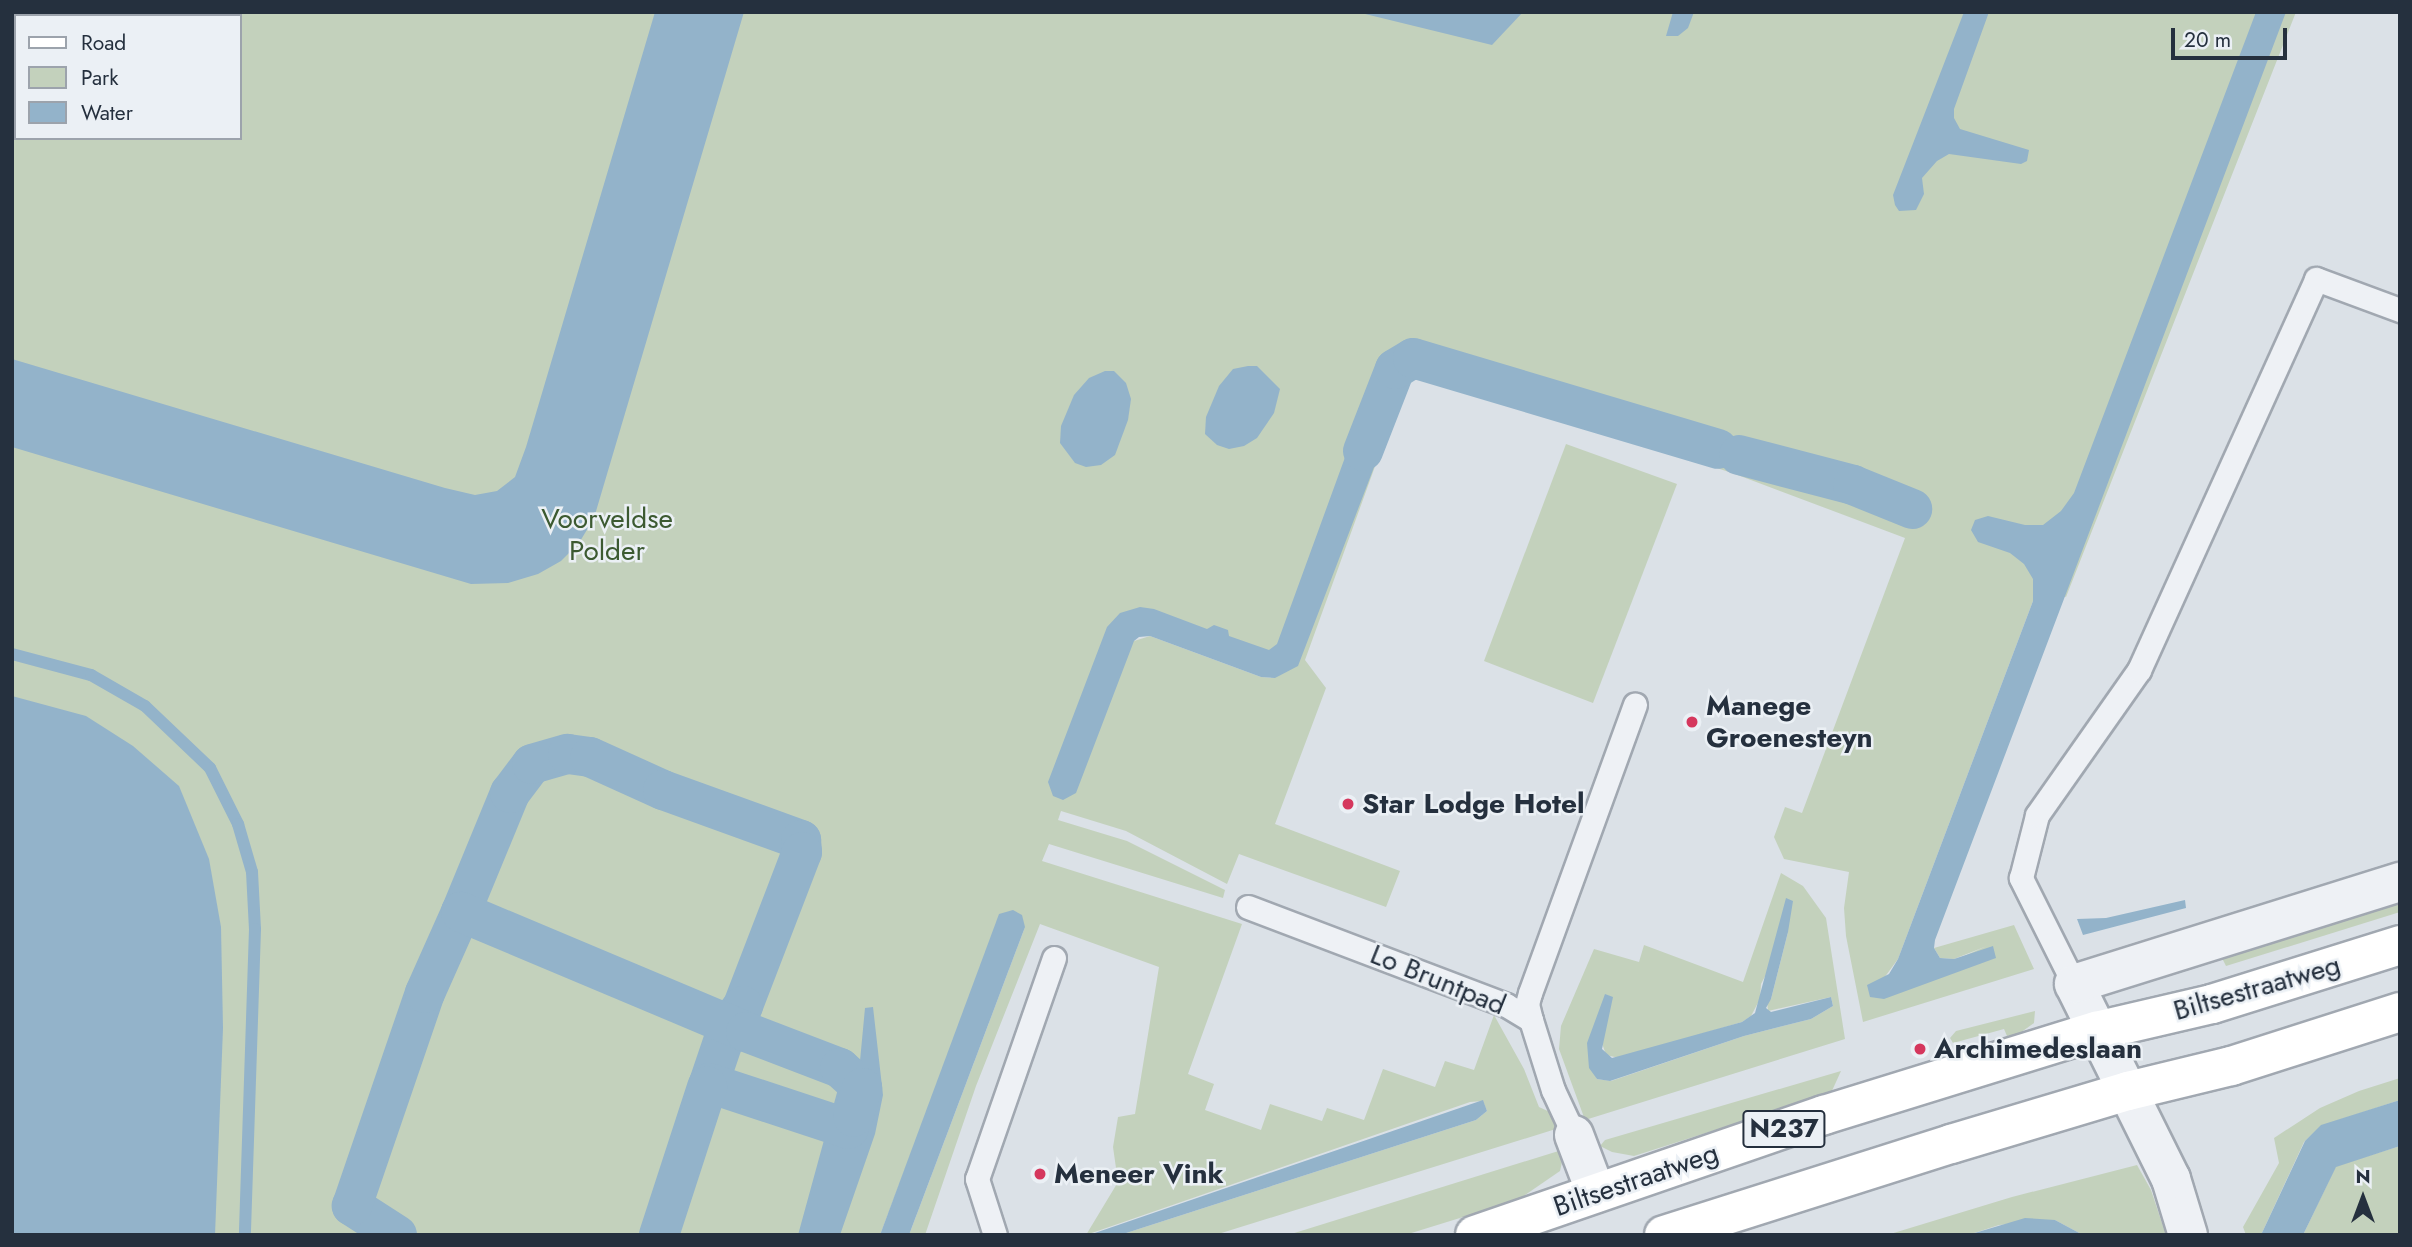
<!DOCTYPE html>
<html>
<head>
<meta charset="utf-8">
<style>
	body { margin:0 }
	#map { position:relative; width:2412px; height:1247px; overflow:hidden; background:#dbe1e7; font-family:Jost,sans-serif }
	div>[style] { position:absolute }
	[style*='--x'] { left:calc(var(--x)*1px); top:calc(var(--y)*1px); width:calc(var(--w)*1px); rotate:calc(var(--a)*1deg) }
	.green>* { inset:0; background:#c3d1bc }
	.water>* { inset:0; background:#93b3ca }
	.stream>* { height:12px; margin:-6px; padding:0 6px; transform-origin:6px; border-radius:6px; background:#93b3ca }
	.canal>* { height:40px; margin:-20px; padding:0 20px; transform-origin:20px; border-radius:20px; background:#93b3ca }
	.roads { filter:drop-shadow(2px 0 #a1a8b1) drop-shadow(-2px 0 #a1a8b1) drop-shadow(0 2px #a1a8b1) drop-shadow(0 -2px #a1a8b1) }
	.lane>* { height:23px; margin:-11.5px; padding:0 11.5px; transform-origin:11.5px; border-radius:11.5px; background:#eef1f5 }
	.street>* { height:38px; margin:-19px; padding:0 19px; transform-origin:19px; border-radius:19px; background:#eef1f5 }
	.primary>* { height:38px; margin:-19px; padding:0 19px; transform-origin:19px; border-radius:19px; background:#fff }
	.dots>* { width:19px; height:19px; translate:-50% -50%; box-sizing:border-box; border:4px solid #ebf0f5; border-radius:50% }
	span { translate:-50% -50%; white-space:nowrap; text-align:center; line-height:1.15; -webkit-text-stroke:5px #ebf0f5; paint-order:stroke }
	.shield-label span { padding:2px 5px; background:#ebf0f5; border:2px solid; border-radius:5px; -webkit-text-stroke-width:0 }
	.shield-label { font-size:26px; color:#25303e; font-weight:700 }
	.park-label { font-size:28px; color:#3c5a31 }
	.poi-label { font-size:28px; color:#25303e; font-weight:700 }
	.left { translate:0 -50%; text-align:left }
	.street-label { font-size:28px; color:#25303e }
	.frame { position:absolute; inset:0; border:14px solid #25303e; pointer-events:none }
	.legend { position:absolute; left:14px; top:14px; width:228px; height:126px; box-sizing:border-box; background:#ebf0f5; border:2px solid #9ca3ac; margin:0; padding:9px 12px; list-style:none; font-size:21px; color:#25303e }
	.legend li { display:flex; align-items:center; gap:14px; height:35px }
	.legend b { width:35px; border:2px solid #9ca3ac }
	.north { position:absolute; left:2328px; top:1163px; width:70px; height:70px; -webkit-text-stroke:5px #ebf0f5; paint-order:stroke; rotate:0deg; font-size:19px; font-weight:700; line-height:28px; text-align:center; color:#25303e }
	.north::after { content:''; display:block; margin:auto; width:24px; height:32px; background:#25303e; clip-path:polygon(50% 0,100% 100%,50% 72%,0 100%) }
	.scale { position:absolute; left:2171px; top:28px; width:116px; height:32px; box-sizing:border-box; border:4px solid #25303e; border-top:0; padding-left:9px; font-size:21px; line-height:24px; white-space:nowrap; color:#25303e; -webkit-text-stroke:5px #ebf0f5; paint-order:stroke }
</style>
</head>
<body>
<div id="map">
	<div class="green">
		<i style="clip-path:polygon(evenodd,12px 12px,2296px 12px,2066px 597px,2033px 586px,2033px 601px,1898px 959px,1870px 997px,1987px 946px,1954px 959px,1940px 958px,1934px 948px,2014px 925px,2034px 969px,1863px 1022px,1846px 936px,1844px 908px,1849px 872px,1784px 859px,1774px 837px,1785px 807px,1802px 813px,1905px 538px,1735px 474px,1479px 390px,1412px 374px,1386px 436px,1305px 660px,1326px 688px,1275px 824px,1400px 871px,1386px 907px,1239px 854px,1227px 884px,1126px 831px,1061px 811px,1058px 820px,1127px 841px,1225px 890px,1223px 898px,1049px 844px,1042px 861px,1242px 924px,1188px 1074px,1214px 1084px,1205px 1110px,1261px 1130px,1270px 1104px,1322px 1121px,1327px 1108px,1364px 1120px,1383px 1069px,1435px 1087px,1445px 1061px,1474px 1070px,1494px 1015px,1524px 1069px,1539px 1107px,1552px 1113px,1559px 1128px,1215px 1235px,1120px 1235px,1476px 1120px,1487px 1111px,1483px 1101px,1470px 1102px,1086px 1235px,1118px 1182px,1113px 1147px,1118px 1117px,1135px 1114px,1159px 967px,1040px 924px,976px 1086px,925px 1235px,909px 1235px,1025px 927px,923px 1122px,880px 1235px,207px 1235px,12px 729px,12px 12px,16px 16px,240px 16px,240px 138px,16px 138px,16px 16px,12px 12px,1130px 623px,1275px 678px,1261px 677px,1150px 636px,1134px 641px,1130px 623px)"></i>
		<i style="clip-path:polygon(1566px 444px,1677px 484px,1593px 703px,1484px 661px)"></i>
		<i style="clip-path:polygon(evenodd,1781px 873px,1803px 886px,1826px 918px,1845px 1039px,1585px 1120px,1559px 1049px,1561px 1026px,1594px 949px,1639px 962px,1644px 945px,1743px 982px,1781px 873px,1788px 932px,1771px 999px,1767px 1002px,1768px 1011px,1831px 997px,1833px 1006px,1811px 1019px,1744px 1036px,1611px 1081px,1597px 1079px,1593px 1070px,1602px 1043px,1606px 1055px,1619px 1058px,1742px 1022px,1751px 1016px,1760px 999px,1761px 984px,1788px 932px)"></i>
		<i style="clip-path:polygon(2400px 897px,2400px 912px,2226px 966px,2222px 958px,2222px 954px)"></i>
		<i style="clip-path:polygon(2035px 1011px,2034px 1023px,2020px 1033px,2007px 1036px,2004px 1029px,1953px 1043px,1950px 1038px,1956px 1031px)"></i>
		<i style="clip-path:polygon(1841px 1071px,1831px 1093px,1634px 1156px,1612px 1152px,1600px 1146px,1605px 1140px)"></i>
		<i style="clip-path:polygon(2400px 1078px,2400px 1100px,2321px 1126px,2304px 1142px,2261px 1235px,2246px 1235px,2243px 1227px,2279px 1163px,2274px 1138px,2320px 1108px,2359px 1091px)"></i>
		<i style="clip-path:polygon(2400px 1146px,2400px 1235px,2303px 1235px,2336px 1166px)"></i>
		<i style="clip-path:polygon(1565px 1149px,1560px 1171px,1518px 1200px,1405px 1235px,1288px 1235px)"></i>
		<i style="clip-path:polygon(2137px 1165px,2151px 1190px,2166px 1235px,2083px 1235px,2055px 1220px,1999px 1225px,1968px 1235px,1887px 1235px,2012px 1197px)"></i>
	</div>
	<div class="water">
		<i style="clip-path:polygon(655px 12px,744px 12px,594px 518px,579px 543px,561px 561px,538px 574px,508px 583px,471px 584px,12px 447px,12px 359px,445px 488px,475px 495px,497px 491px,515px 477px,526px 447px)"></i>
		<i style="clip-path:polygon(1357px 12px,1523px 12px,1492px 45px)"></i>
		<i style="clip-path:polygon(1673px 12px,1694px 12px,1688px 28px,1678px 36px,1666px 36px)"></i>
		<i style="clip-path:polygon(1964px 12px,1989px 12px,1954px 109px,1954px 118px,1960px 129px,2029px 150px,2027px 161px,2021px 164px,1949px 154px,1937px 161px,1922px 178px,1924px 194px,1916px 210px,1899px 211px,1895px 205px,1893px 195px)"></i>
		<i style="clip-path:polygon(2256px 12px,2286px 12px,1935px 940px,1934px 948px,1940px 958px,1954px 959px,1993px 946px,1996px 958px,1884px 999px,1870px 997px,1867px 985px,1889px 974px,1898px 959px,2033px 601px,2033px 579px,2024px 564px,2010px 553px,1978px 542px,1971px 530px,1975px 520px,1988px 516px,2025px 525px,2043px 525px,2061px 511px,2074px 493px)"></i>
		<i style="clip-path:polygon(1379px 364px,1386px 436px,1298px 666px,1275px 678px,1261px 677px,1150px 636px,1139px 637px,1134px 641px,1076px 793px,1063px 800px,1053px 796px,1048px 782px,1107px 627px,1120px 613px,1140px 607px,1154px 609px,1207px 629px,1214px 625px,1228px 630px,1229px 636px,1269px 650px,1277px 644px)"></i>
		<i style="clip-path:polygon(1248px 366px,1257px 366px,1280px 389px,1274px 413px,1257px 438px,1244px 446px,1229px 449px,1217px 445px,1205px 434px,1206px 417px,1219px 386px,1233px 369px)"></i>
		<i style="clip-path:polygon(1105px 371px,1114px 371px,1126px 383px,1131px 399px,1128px 420px,1115px 455px,1101px 465px,1086px 467px,1075px 463px,1060px 443px,1061px 426px,1074px 395px,1089px 378px)"></i>
		<i style="clip-path:polygon(12px 696px,86px 716px,133px 746px,179px 786px,209px 859px,221px 927px,223px 1028px,215px 1235px,12px 1235px)"></i>
		<i style="clip-path:polygon(1786px 898px,1793px 901px,1788px 932px,1771px 999px,1766px 1008px,1771px 1012px,1831px 997px,1833px 1006px,1811px 1019px,1744px 1036px,1610px 1081px,1597px 1079px,1589px 1068px,1587px 1043px,1605px 994px,1613px 997px,1602px 1049px,1612px 1058px,1742px 1022px,1755px 1013px)"></i>
		<i style="clip-path:polygon(2185px 900px,2186px 908px,2083px 935px,2077px 919px,2106px 918px)"></i>
		<i style="clip-path:polygon(1013px 910px,1022px 915px,1025px 927px,909px 1235px,880px 1235px,999px 914px)"></i>
		<i style="clip-path:polygon(873px 1007px,883px 1095px,875px 1134px,840px 1235px,798px 1235px,844px 1067px,857px 1067px,860px 1061px,865px 1008px)"></i>
		<i style="clip-path:polygon(1483px 1100px,1487px 1111px,1476px 1120px,1120px 1235px,1089px 1235px)"></i>
		<i style="clip-path:polygon(2400px 1100px,2400px 1146px,2336px 1167px,2303px 1235px,2261px 1235px,2305px 1141px,2321px 1125px)"></i>
		<i style="clip-path:polygon(2025px 1218px,2055px 1220px,2083px 1235px,1968px 1235px)"></i>
	</div>
	<div class="stream">
		<i style="--x:12;--y:654;--w:82;--a:14.9"></i>
		<i style="--x:91;--y:675;--w:62;--a:29.9"></i>
		<i style="--x:145;--y:706;--w:90;--a:43.6"></i>
		<i style="--x:210;--y:768;--w:63;--a:63.4"></i>
		<i style="--x:238;--y:824;--w:50;--a:73.7"></i>
		<i style="--x:252;--y:872;--w:57;--a:87"></i>
		<i style="--x:255;--y:929;--w:306;--a:91.9"></i>
	</div>
	<div class="canal">
		<i style="--x:1363;--y:451;--w:88;--a:-68.7"></i>
		<i style="--x:1395;--y:369;--w:21;--a:-31"></i>
		<i style="--x:1413;--y:358;--w:318;--a:16.6"></i>
		<i style="--x:1739;--y:455;--w:118;--a:14.7"></i>
		<i style="--x:1853;--y:485;--w:64;--a:22.1"></i>
		<i style="--x:461;--y:912;--w:129;--a:-67.6"></i>
		<i style="--x:510;--y:793;--w:36;--a:-53"></i>
		<i style="--x:532;--y:764;--w:37;--a:-16"></i>
		<i style="--x:568;--y:754;--w:22;--a:8"></i>
		<i style="--x:590;--y:757;--w:80;--a:24.3"></i>
		<i style="--x:663;--y:790;--w:147;--a:19.9"></i>
		<i style="--x:801;--y:840;--w:12;--a:85"></i>
		<i style="--x:802;--y:852;--w:165;--a:111"></i>
		<i style="--x:743;--y:1006;--w:23;--a:128"></i>
		<i style="--x:729;--y:1024;--w:62;--a:108.7"></i>
		<i style="--x:709;--y:1083;--w:147;--a:18.2"></i>
		<i style="--x:397;--y:1235;--w:54;--a:-147.2"></i>
		<i style="--x:352;--y:1206;--w:225;--a:-71.1"></i>
		<i style="--x:425;--y:993;--w:89;--a:-66"></i>
		<i style="--x:461;--y:912;--w:309;--a:22.8"></i>
		<i style="--x:746;--y:1032;--w:101;--a:21"></i>
		<i style="--x:840;--y:1068;--w:30;--a:42"></i>
		<i style="--x:862;--y:1088;--w:30;--a:107"></i>
		<i style="--x:659;--y:1235;--w:156;--a:-72"></i>
	</div>
	<div class="roads">
		<div class="lane">
			<i style="--x:1248;--y:907;--w:276;--a:20.8"></i>
			<i style="--x:1506;--y:1005;--w:29;--a:31"></i>
			<i style="--x:1531;--y:1020;--w:73;--a:72.6"></i>
			<i style="--x:1553;--y:1090;--w:50;--a:65"></i>
			<i style="--x:2074;--y:984;--w:119;--a:-116.6"></i>
			<i style="--x:2021;--y:878;--w:65;--a:-75.7"></i>
			<i style="--x:2037;--y:815;--w:177;--a:-54.9"></i>
			<i style="--x:2139;--y:670;--w:429;--a:-65.6"></i>
			<i style="--x:2316;--y:279;--w:90;--a:20.3"></i>
			<i style="--x:1531;--y:1020;--w:16;--a:-104"></i>
			<i style="--x:1527;--y:1004;--w:11;--a:-75"></i>
			<i style="--x:1530;--y:993;--w:307;--a:-70"></i>
			<i style="--x:995;--y:1235;--w:59;--a:-107.8"></i>
			<i style="--x:977;--y:1179;--w:234;--a:-70.8"></i>
		</div>
		<div class="street">
			<i style="--x:1574;--y:1135;--w:62;--a:69.2"></i>
			<i style="--x:2188;--y:1235;--w:59;--a:-106.9"></i>
			<i style="--x:2171;--y:1179;--w:218;--a:-116.4"></i>
			<i style="--x:2074;--y:984;--w:342;--a:-17.4"></i>
		</div>
		<div class="primary">
			<i style="--x:1475;--y:1235;--w:369;--a:-19"></i>
			<i style="--x:1824;--y:1115;--w:285;--a:-17.2"></i>
			<i style="--x:2096;--y:1031;--w:119;--a:-13.1"></i>
			<i style="--x:2212;--y:1004;--w:197;--a:-17.4"></i>
			<i style="--x:1664;--y:1235;--w:301;--a:-17.6"></i>
			<i style="--x:1951;--y:1144;--w:185;--a:-16.7"></i>
			<i style="--x:2128;--y:1091;--w:106;--a:-13.6"></i>
			<i style="--x:2231;--y:1066;--w:177;--a:-17.7"></i>
		</div>
	</div>
	<div class="dots">
		<i style="left:1692px;top:722px;background:#d5375d"></i>
		<i style="left:1348px;top:804px;background:#d5375d"></i>
		<i style="left:1920px;top:1049px;background:#d5375d"></i>
		<i style="left:1040px;top:1174px;background:#d5375d"></i>
	</div>
	<div class="shield-label">
		<span style="left:1784px;top:1129px">N237</span>
	</div>
	<div class="park-label">
		<span style="left:607px;top:535px">Voorveldse<br>Polder</span>
	</div>
	<div class="poi-label">
		<span class="left" style="left:1706px;top:722px">Manege<br>Groenesteyn</span>
		<span class="left" style="left:1362px;top:804px">Star Lodge Hotel</span>
		<span class="left" style="left:1934px;top:1049px">Archimedeslaan</span>
		<span class="left" style="left:1054px;top:1174px">Meneer Vink</span>
	</div>
	<div class="street-label">
		<span style="left:1438px;top:980px;rotate:22deg">Lo Bruntpad</span>
		<span style="left:2257px;top:988px;rotate:-16deg">Biltsestraatweg</span>
		<span style="left:1636px;top:1180px;rotate:-19deg">Biltsestraatweg</span>
	</div>
	<div class="frame"></div>
	<ul class="legend">
	<li><b style="height:9px;background:#fff"></b>Road</li>
	<li><b style="height:19px;background:#c3d1bc"></b>Park</li>
	<li><b style="height:19px;background:#93b3ca"></b>Water</li>
	</ul>
	<div class="north">N</div>
	<div class="scale">20 m</div>
</div>
</body>
</html>
